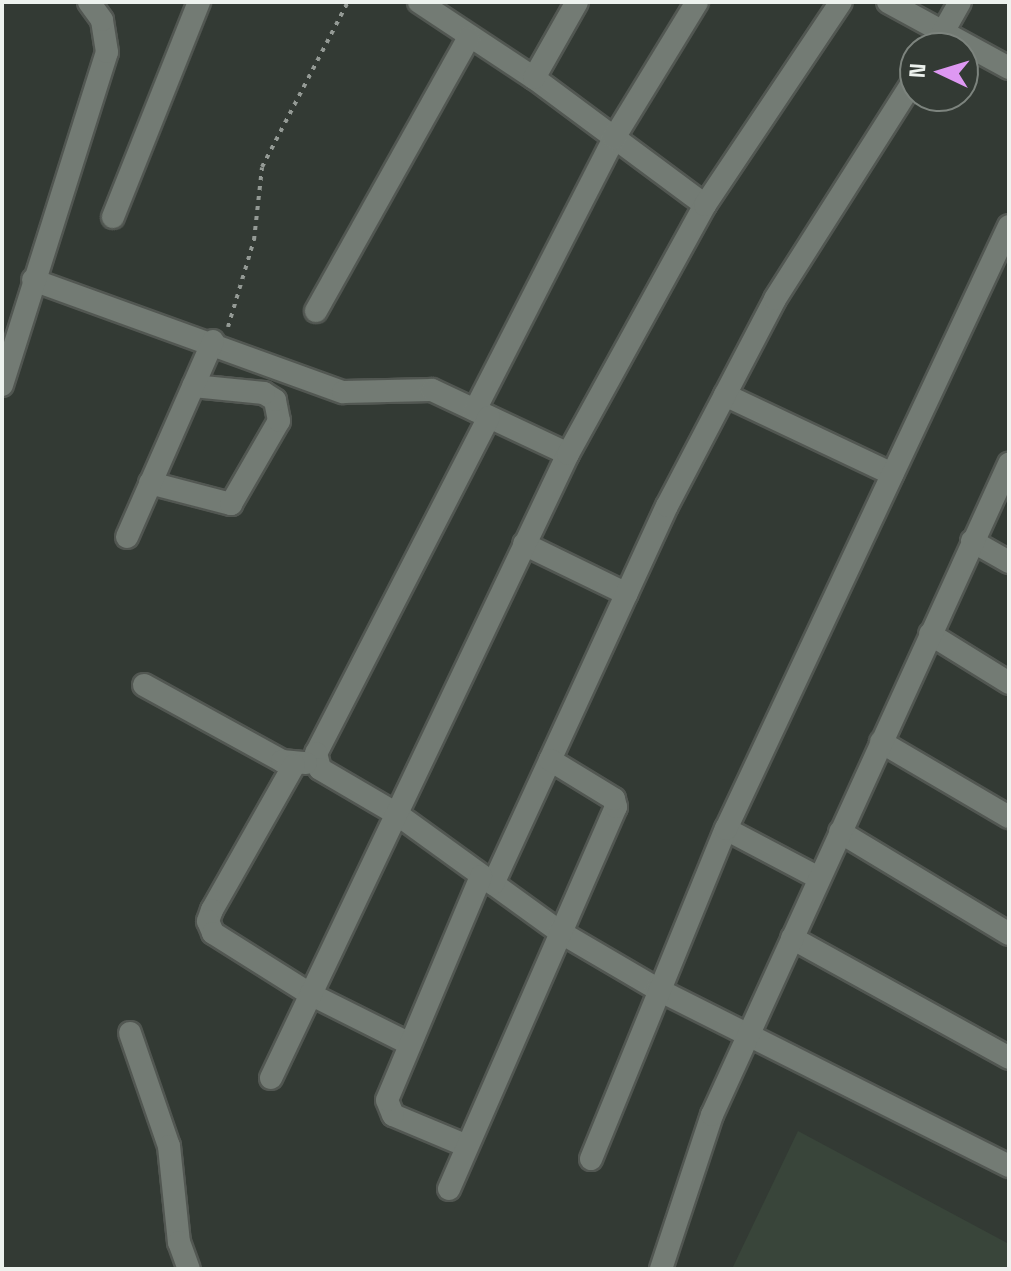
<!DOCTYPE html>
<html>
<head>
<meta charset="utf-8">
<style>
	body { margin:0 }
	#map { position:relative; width:1011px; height:1271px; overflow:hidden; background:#333a34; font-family:"Space Grotesk",sans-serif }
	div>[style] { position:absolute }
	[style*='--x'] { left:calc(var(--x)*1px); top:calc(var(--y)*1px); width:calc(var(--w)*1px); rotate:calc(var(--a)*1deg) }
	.built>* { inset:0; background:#39453a }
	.path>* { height:4px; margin-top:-2px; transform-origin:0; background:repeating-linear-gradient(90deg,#949a95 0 4px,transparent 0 10px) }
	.roads { filter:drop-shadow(2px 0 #525752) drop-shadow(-2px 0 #525752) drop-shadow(0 2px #525752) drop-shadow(0 -2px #525752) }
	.street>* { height:22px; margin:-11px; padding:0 11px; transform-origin:11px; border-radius:11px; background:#737b74 }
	span { translate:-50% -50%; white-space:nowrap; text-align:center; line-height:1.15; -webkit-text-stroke:8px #333a34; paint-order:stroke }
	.frame { position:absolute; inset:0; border:4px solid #edf2ee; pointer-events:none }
	.north { position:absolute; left:899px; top:32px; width:80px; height:80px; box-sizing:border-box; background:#333a34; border:2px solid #7d847e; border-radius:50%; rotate:274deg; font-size:22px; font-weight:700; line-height:32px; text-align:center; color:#edf2ee }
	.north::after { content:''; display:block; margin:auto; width:28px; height:36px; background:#de98f2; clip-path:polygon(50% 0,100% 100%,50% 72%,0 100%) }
</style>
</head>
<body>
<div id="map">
	<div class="built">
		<i style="clip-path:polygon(798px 1131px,1009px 1244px,1009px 1269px,732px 1269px)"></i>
	</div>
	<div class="path">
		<i style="--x:228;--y:327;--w:91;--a:-73.4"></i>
		<i style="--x:254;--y:240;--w:73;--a:-83.7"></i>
		<i style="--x:262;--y:167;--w:186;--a:-62.5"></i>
	</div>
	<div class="roads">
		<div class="street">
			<i style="--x:419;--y:2;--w:138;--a:33.5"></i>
			<i style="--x:534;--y:78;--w:213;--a:36.6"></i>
			<i style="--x:888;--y:2;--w:138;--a:28.6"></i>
			<i style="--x:934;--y:48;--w:53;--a:-60.5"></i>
			<i style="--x:534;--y:78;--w:87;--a:-60.5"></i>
			<i style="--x:113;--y:217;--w:232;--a:-68.2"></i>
			<i style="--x:33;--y:280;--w:330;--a:19.9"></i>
			<i style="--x:343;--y:392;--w:89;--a:-1.3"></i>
			<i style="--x:432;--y:390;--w:150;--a:25.2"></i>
			<i style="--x:316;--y:311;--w:312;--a:-60.8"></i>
			<i style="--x:2;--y:385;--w:349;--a:-72.5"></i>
			<i style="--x:107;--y:52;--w:32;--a:-99"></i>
			<i style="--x:102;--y:20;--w:22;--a:-126"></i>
			<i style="--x:725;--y:395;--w:185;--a:25.3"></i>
			<i style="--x:475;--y:410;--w:305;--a:-62.9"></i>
			<i style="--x:614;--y:138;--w:159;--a:-58.6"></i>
			<i style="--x:489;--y:417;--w:378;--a:117.2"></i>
			<i style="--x:316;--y:753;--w:16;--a:76"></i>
			<i style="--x:320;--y:769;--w:89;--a:30.3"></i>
			<i style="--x:397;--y:814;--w:201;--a:35.9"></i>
			<i style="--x:560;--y:932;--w:113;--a:30.4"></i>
			<i style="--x:657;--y:989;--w:394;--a:26.7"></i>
			<i style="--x:150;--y:483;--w:84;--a:14.5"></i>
			<i style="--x:231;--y:504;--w:96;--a:-60"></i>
			<i style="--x:279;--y:421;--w:21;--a:-101"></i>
			<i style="--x:275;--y:400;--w:13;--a:-148"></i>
			<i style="--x:264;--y:393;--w:71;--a:-174.4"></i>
			<i style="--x:127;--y:537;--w:214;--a:-66.3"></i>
			<i style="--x:972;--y:541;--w:43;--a:29.6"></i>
			<i style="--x:524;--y:544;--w:114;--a:25.9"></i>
			<i style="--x:930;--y:634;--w:93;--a:31.8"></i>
			<i style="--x:144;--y:685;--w:158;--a:28.8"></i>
			<i style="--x:282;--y:761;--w:24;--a:5"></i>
			<i style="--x:881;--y:742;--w:148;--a:30.4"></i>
			<i style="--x:294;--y:765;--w:167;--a:119.5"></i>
			<i style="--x:212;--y:910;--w:12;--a:110"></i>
			<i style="--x:208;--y:921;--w:13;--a:67"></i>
			<i style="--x:213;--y:933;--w:115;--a:32.2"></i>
			<i style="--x:310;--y:994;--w:112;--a:26.6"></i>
			<i style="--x:726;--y:829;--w:105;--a:27.8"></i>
			<i style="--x:840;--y:832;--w:197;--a:31.1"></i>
			<i style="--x:493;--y:884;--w:416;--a:-65.3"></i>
			<i style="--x:667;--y:506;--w:233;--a:-62.4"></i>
			<i style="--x:775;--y:299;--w:262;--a:-57.6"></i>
			<i style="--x:792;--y:938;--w:248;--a:28.9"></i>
			<i style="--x:130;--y:1033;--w:120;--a:71"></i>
			<i style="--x:169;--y:1146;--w:97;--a:84.1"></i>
			<i style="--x:179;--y:1242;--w:29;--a:70"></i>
			<i style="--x:271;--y:1078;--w:691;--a:-64.55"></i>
			<i style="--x:568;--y:454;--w:284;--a:-61.2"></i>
			<i style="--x:705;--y:205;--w:244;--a:-56.2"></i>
			<i style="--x:467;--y:1146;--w:80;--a:-157.3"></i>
			<i style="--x:393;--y:1115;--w:16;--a:-112"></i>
			<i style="--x:387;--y:1100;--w:243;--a:-67.2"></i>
			<i style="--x:591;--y:1159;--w:357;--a:-67.8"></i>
			<i style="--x:726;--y:829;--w:666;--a:-64.86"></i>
			<i style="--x:449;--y:1189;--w:417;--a:-66.4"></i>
			<i style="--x:616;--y:807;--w:8;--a:-104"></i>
			<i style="--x:614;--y:799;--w:75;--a:-148.6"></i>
			<i style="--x:661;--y:1269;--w:162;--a:-71.7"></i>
			<i style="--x:712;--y:1115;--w:716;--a:-65.48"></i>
		</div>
	</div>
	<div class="frame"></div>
	<div class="north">N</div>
</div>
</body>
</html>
